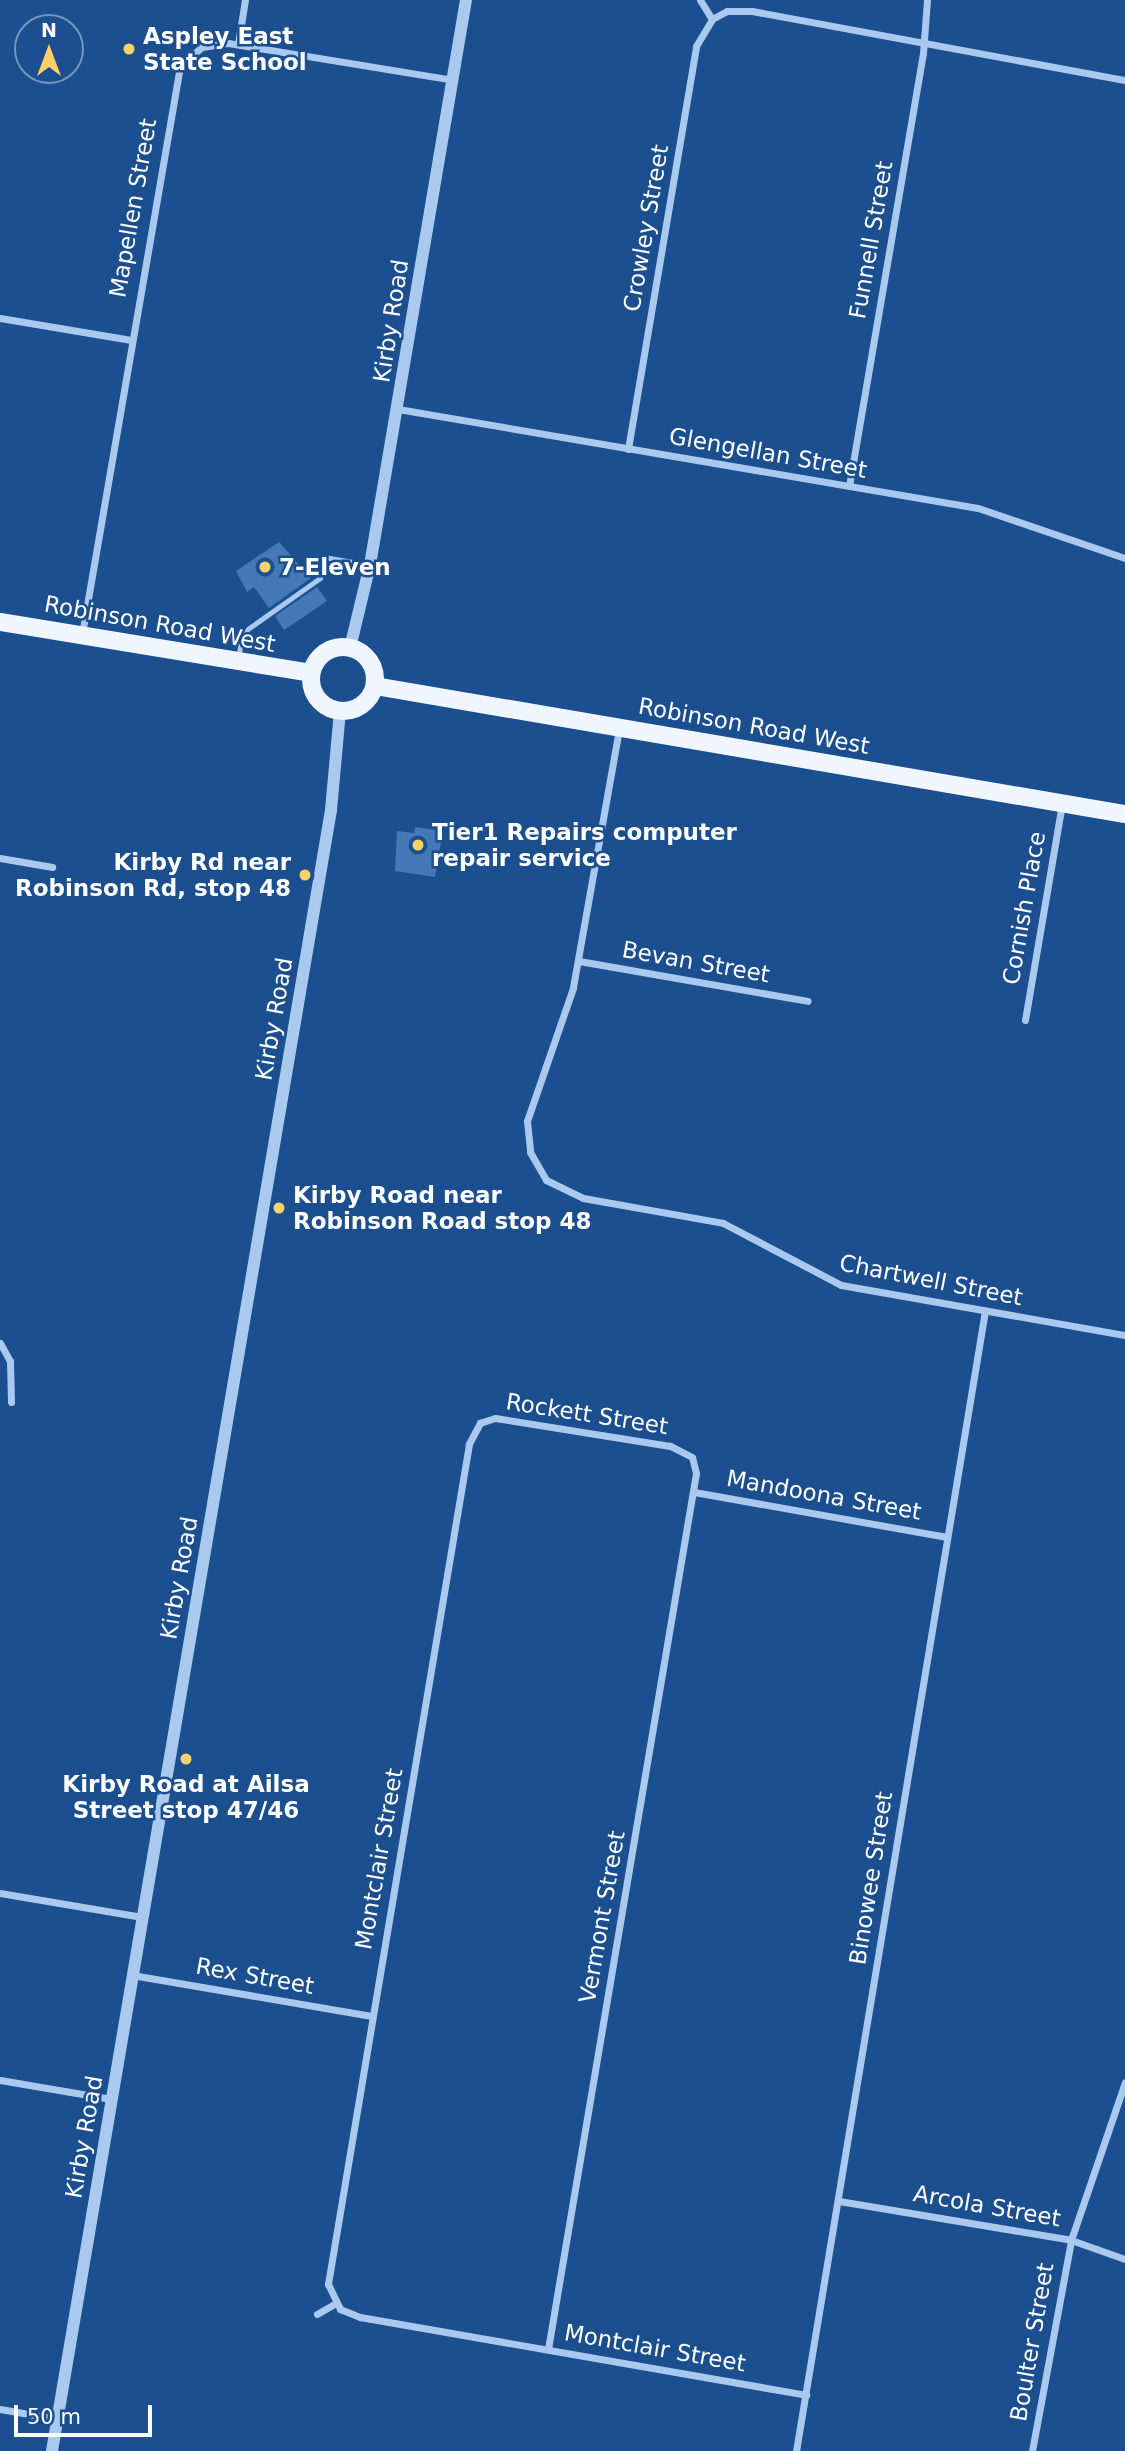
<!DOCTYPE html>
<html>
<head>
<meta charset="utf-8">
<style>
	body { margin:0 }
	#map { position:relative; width:1125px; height:2451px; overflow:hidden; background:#1b4f8f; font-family:"DejaVu Sans",sans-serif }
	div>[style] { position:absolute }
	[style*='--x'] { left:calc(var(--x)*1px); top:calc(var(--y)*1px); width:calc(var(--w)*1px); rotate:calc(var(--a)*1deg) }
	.building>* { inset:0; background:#4478b7 }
	.service>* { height:5px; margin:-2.5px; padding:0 2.5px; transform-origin:2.5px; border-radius:2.5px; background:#a9c9ee }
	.minor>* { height:7px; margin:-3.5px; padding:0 3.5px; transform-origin:3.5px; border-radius:3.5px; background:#a9c9ee }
	.tertiary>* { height:12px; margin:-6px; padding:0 6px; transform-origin:6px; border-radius:6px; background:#a9c9ee }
	.primary>* { height:18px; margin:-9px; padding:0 9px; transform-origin:9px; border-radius:9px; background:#f0f6ff }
	.primary>.ring { margin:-9px; padding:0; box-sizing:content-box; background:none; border:18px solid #f0f6ff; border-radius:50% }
	.dots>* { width:19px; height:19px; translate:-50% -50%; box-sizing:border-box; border:4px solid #1b4f8f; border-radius:50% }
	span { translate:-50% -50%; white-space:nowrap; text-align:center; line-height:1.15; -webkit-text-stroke:5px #1b4f8f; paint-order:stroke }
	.poi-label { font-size:23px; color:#fff; font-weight:700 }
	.left { translate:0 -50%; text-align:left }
	.right { translate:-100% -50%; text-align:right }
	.street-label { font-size:23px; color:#fff }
	.north { position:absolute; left:14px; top:14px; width:70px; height:70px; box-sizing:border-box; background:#1b4f8f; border:2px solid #7695bc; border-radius:50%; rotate:0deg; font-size:19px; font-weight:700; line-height:28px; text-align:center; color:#fff }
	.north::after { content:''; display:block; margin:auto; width:24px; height:32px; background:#ffd166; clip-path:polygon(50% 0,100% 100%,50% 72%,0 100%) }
	.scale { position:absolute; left:14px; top:2405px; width:138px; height:32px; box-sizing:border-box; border:4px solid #fff; border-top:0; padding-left:9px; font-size:21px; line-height:24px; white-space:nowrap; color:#fff; -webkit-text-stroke:5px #1b4f8f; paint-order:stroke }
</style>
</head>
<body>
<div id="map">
	<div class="building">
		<i style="clip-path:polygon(279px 542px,311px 578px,269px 608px,254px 587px,247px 592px,236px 571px)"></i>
		<i style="clip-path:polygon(317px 587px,327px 601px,284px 630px,275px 616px)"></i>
		<i style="clip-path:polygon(415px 827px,443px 831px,435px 877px,395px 871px,397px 831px,414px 833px)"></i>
	</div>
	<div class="service">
		<i style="--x:238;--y:659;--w:26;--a:-81"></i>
		<i style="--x:242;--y:633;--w:95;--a:-35.2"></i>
		<i style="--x:320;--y:578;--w:21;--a:-79"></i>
		<i style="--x:324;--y:557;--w:46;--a:10.1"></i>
	</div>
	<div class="minor">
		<i style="--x:700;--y:0;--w:22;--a:58"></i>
		<i style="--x:238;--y:44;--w:45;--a:-81"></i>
		<i style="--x:0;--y:318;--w:133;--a:9.5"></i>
		<i style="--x:398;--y:409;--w:588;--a:9.69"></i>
		<i style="--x:978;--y:508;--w:155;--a:18.8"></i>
		<i style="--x:628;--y:449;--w:409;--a:-80.4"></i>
		<i style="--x:696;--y:46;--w:31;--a:-59"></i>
		<i style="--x:712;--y:19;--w:17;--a:-28"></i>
		<i style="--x:727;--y:11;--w:25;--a:0"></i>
		<i style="--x:752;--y:11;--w:379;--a:10.5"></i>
		<i style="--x:849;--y:486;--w:439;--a:-80.3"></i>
		<i style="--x:923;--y:53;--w:53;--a:-85.7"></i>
		<i style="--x:82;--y:634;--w:576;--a:-80.21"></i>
		<i style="--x:180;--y:66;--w:29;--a:-41"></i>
		<i style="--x:202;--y:47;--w:26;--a:-9"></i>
		<i style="--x:228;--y:43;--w:228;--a:9.3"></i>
		<i style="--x:619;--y:729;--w:263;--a:100.1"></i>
		<i style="--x:573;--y:988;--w:141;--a:109.1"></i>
		<i style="--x:527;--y:1121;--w:31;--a:84"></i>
		<i style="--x:530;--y:1152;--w:32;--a:60"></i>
		<i style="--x:546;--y:1180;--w:41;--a:25.9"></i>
		<i style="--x:583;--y:1198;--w:142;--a:10.1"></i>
		<i style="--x:723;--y:1223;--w:133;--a:27.7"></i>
		<i style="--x:841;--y:1285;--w:288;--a:10"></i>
		<i style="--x:0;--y:858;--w:53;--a:9.8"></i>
		<i style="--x:579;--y:961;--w:232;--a:9.9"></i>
		<i style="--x:1025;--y:1020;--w:219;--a:-80.3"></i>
		<i style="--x:0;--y:1343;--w:21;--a:61"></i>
		<i style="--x:10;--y:1361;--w:41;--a:88.6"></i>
		<i style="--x:694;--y:1492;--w:257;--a:10.1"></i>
		<i style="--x:0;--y:1893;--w:144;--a:9.6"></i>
		<i style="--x:132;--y:1975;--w:243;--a:9.7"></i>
		<i style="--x:0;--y:2080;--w:113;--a:9.7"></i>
		<i style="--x:839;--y:2201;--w:235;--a:9.5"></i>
		<i style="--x:1071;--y:2240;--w:57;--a:19.4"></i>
		<i style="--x:317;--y:2314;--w:22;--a:-30"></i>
		<i style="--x:548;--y:2349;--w:888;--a:-80.41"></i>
		<i style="--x:696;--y:1473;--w:16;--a:-104"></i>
		<i style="--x:692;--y:1457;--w:25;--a:-153"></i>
		<i style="--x:670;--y:1446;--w:177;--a:-170.9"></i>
		<i style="--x:495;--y:1418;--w:16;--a:162"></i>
		<i style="--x:480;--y:1423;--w:24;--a:118"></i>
		<i style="--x:469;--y:1444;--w:852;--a:99.53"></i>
		<i style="--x:328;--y:2284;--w:28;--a:64"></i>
		<i style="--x:340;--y:2309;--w:22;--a:22"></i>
		<i style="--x:360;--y:2317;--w:453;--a:9.9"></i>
		<i style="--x:0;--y:2409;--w:58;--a:10"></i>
		<i style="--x:796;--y:2451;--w:1156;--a:-80.59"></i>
		<i style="--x:1032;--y:2451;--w:215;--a:-79.5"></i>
		<i style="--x:1071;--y:2240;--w:167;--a:-71.1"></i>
	</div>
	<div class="tertiary">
		<i style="--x:350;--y:648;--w:85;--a:-76.5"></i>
		<i style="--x:370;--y:565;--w:573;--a:-80.36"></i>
		<i style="--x:52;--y:2451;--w:1665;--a:-80.35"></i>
		<i style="--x:331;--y:810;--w:99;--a:-84.8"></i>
	</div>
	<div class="primary">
		<i style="--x:0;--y:622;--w:315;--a:9.3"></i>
		<i class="ring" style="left:311px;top:647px;width:46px;height:46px"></i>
		<i style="--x:375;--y:686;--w:761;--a:9.69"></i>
	</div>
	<div class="dots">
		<i style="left:129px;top:49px;background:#ffd166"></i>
		<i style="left:265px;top:567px;background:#ffd166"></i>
		<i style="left:418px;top:845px;background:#ffd166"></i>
		<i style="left:305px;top:875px;background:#ffd166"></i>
		<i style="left:279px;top:1208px;background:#ffd166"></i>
		<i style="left:186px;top:1759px;background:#ffd166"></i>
	</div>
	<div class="poi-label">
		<span class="left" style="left:143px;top:49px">Aspley East<br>State School</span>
		<span class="left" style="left:279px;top:567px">7-Eleven</span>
		<span class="left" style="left:432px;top:845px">Tier1 Repairs computer<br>repair service</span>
		<span class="right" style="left:291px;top:875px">Kirby Rd near<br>Robinson Rd, stop 48</span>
		<span class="left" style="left:293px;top:1208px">Kirby Road near<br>Robinson Road stop 48</span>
		<span style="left:186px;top:1797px">Kirby Road at Ailsa<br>Street stop 47/46</span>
	</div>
	<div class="street-label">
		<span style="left:133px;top:208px;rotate:-80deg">Mapellen Street</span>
		<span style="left:646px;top:228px;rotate:-80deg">Crowley Street</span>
		<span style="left:871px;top:240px;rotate:-80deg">Funnell Street</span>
		<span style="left:391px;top:321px;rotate:-81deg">Kirby Road</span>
		<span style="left:768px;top:453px;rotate:10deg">Glengellan Street</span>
		<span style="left:160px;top:624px;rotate:10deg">Robinson Road West</span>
		<span style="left:754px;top:726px;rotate:10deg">Robinson Road West</span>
		<span style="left:1024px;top:908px;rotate:-80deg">Cornish Place</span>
		<span style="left:696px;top:962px;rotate:10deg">Bevan Street</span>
		<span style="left:274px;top:1019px;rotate:-80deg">Kirby Road</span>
		<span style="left:931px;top:1280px;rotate:11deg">Chartwell Street</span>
		<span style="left:587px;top:1414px;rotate:9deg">Rockett Street</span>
		<span style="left:824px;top:1495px;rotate:10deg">Mandoona Street</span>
		<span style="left:179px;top:1578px;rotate:-80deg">Kirby Road</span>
		<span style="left:379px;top:1859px;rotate:-80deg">Montclair Street</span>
		<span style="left:871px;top:1878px;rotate:-81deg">Binowee Street</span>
		<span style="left:602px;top:1917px;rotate:-80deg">Vermont Street</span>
		<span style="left:255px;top:1976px;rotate:10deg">Rex Street</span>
		<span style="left:84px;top:2137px;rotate:-80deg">Kirby Road</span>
		<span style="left:987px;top:2206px;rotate:10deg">Arcola Street</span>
		<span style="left:1032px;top:2342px;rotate:-80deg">Boulter Street</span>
		<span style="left:655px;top:2348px;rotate:10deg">Montclair Street</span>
	</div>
	<div class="north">N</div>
	<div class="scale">50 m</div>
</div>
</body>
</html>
